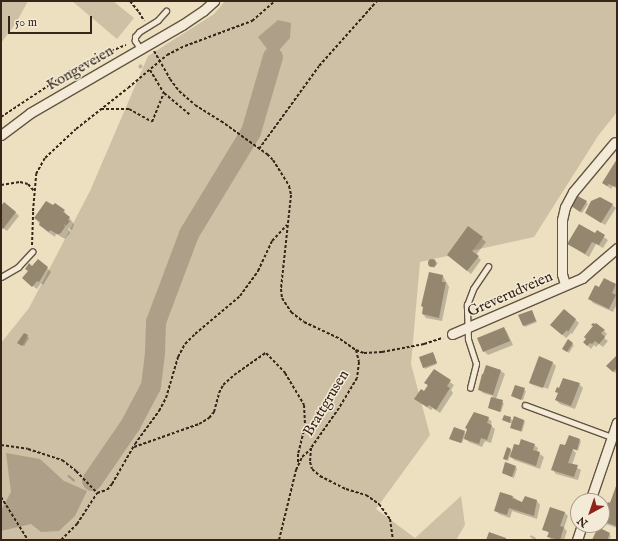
<!DOCTYPE html>
<html>
<head>
<meta charset="utf-8">
<style>
	body { margin:0 }
	#map { position:relative; width:618px; height:541px; overflow:hidden; background:#ece0c1; font-family:"IM FELL English",serif }
	div>[style] { position:absolute }
	[style*='--x'] { left:calc(var(--x)*1px); top:calc(var(--y)*1px); width:calc(var(--w)*1px); rotate:calc(var(--a)*1deg) }
	.green>* { inset:0; background:#cdc0a4 }
	.water>* { inset:0; background:#aea088 }
	.shadow>* { inset:0; background:#0003 }
	.river>* { height:20px; margin:-10px; padding:0 10px; transform-origin:10px; border-radius:10px; background:#aea088 }
	.building>* { inset:0; background:#958670 }
	.round { border-radius:50% }
	.path>* { height:2px; margin-top:-1px; transform-origin:0; background:repeating-linear-gradient(90deg,#362518 0 3px,transparent 0 5px) }
	.roads { filter:drop-shadow(1px 0 #645442) drop-shadow(-1px 0 #645442) drop-shadow(0 1px #645442) drop-shadow(0 -1px #645442) }
	.lane>* { height:4.5px; margin:-2.25px; padding:0 2.25px; transform-origin:2.25px; border-radius:2.25px; background:#f3ebd7 }
	.street>* { height:9px; margin:-4.5px; padding:0 4.5px; transform-origin:4.5px; border-radius:4.5px; background:#f3ebd7 }
	span { translate:-50% -50%; white-space:nowrap; text-align:center; line-height:1.15; -webkit-text-stroke:3px #f3ebd7; paint-order:stroke }
	.street-label { font-size:15px; color:#362518 }
	.frame { position:absolute; inset:0; border:2px solid #362518; pointer-events:none }
	.north { position:absolute; left:570px; top:493px; width:40px; height:40px; box-sizing:border-box; background:#f3ebd7; border:1px solid #a79c8b; border-radius:50%; rotate:220deg; font-size:11px; font-weight:700; line-height:16px; text-align:center; color:#362518 }
	.north::after { content:''; display:block; margin:auto; width:14px; height:18px; background:#8f2418; clip-path:polygon(50% 0,100% 100%,50% 72%,0 100%) }
	.scale { position:absolute; left:8px; top:16px; width:84px; height:18px; box-sizing:border-box; border:2px solid #362518; border-top:0; padding-left:5px; font-size:12px; line-height:14px; white-space:nowrap; color:#362518; -webkit-text-stroke:3px #f3ebd7; paint-order:stroke }
</style>
</head>
<body>
<div id="map">
	<div class="green">
		<i style="clip-path:polygon(1px 1px,28px 1px,16px 23px,1px 43px)"></i>
		<i style="clip-path:polygon(72px 1px,113px 1px,134px 18px,117px 39px)"></i>
		<i style="clip-path:polygon(225px 1px,617px 1px,617px 112px,598px 136px,534px 237px,420px 262px,411px 364px,430px 435px,376px 509px,415px 538px,461px 496px,465px 525px,456px 540px,1px 540px,1px 343px,29px 308px,90px 191px,148px 56px,214px 14px)"></i>
	</div>
	<div class="water">
		<i style="clip-path:polygon(278px 20px,291px 23px,290px 38px,273px 57px,258px 37px)"></i>
		<i style="clip-path:polygon(6px 453px,40px 459px,64px 481px,87px 491px,75px 516px,59px 531px,41px 532px,31px 524px,1px 531px,1px 510px,11px 492px)"></i>
	</div>
	<div class="shadow">
		<i style="clip-path:polygon(141px 64px,143px 67px,140px 69px,138px 66px)"></i>
		<i style="clip-path:polygon(617px 161px,617px 189px,613px 186px,611px 189px,603px 183px)"></i>
		<i style="clip-path:polygon(586px 202px,588px 204px,582px 213px,573px 207px)"></i>
		<i style="clip-path:polygon(612px 205px,616px 208px,605px 225px,586px 213px)"></i>
		<i style="clip-path:polygon(1px 208px,15px 212px,19px 216px,7px 231px,1px 227px)"></i>
		<i style="clip-path:polygon(64px 211px,74px 224px,72px 230px,68px 228px,70px 233px,65px 239px,56px 234px,55px 237px,45px 230px,35px 218px)"></i>
		<i style="clip-path:polygon(469px 228px,486px 242px,476px 255px,481px 260px,471px 274px,452px 258px)"></i>
		<i style="clip-path:polygon(597px 232px,608px 240px,603px 248px,596px 244px,589px 257px,569px 244px,596px 234px)"></i>
		<i style="clip-path:polygon(432px 260px,438px 263px,434px 268px,429px 264px)"></i>
		<i style="clip-path:polygon(32px 267px,47px 268px,51px 272px,43px 285px,41px 283px,37px 289px,27px 282px)"></i>
		<i style="clip-path:polygon(430px 273px,443px 276px,449px 287px,442px 321px,426px 318px,423px 314px)"></i>
		<i style="clip-path:polygon(615px 285px,617px 287px,616px 296px,617px 304px,613px 312px,593px 303px,590px 299px,600px 288px)"></i>
		<i style="clip-path:polygon(565px 310px,579px 323px,572px 334px,571px 333px,566px 338px,555px 328px)"></i>
		<i style="clip-path:polygon(532px 311px,537px 322px,525px 327px,524px 326px)"></i>
		<i style="clip-path:polygon(504px 328px,507px 332px,513px 345px,488px 355px,484px 351px)"></i>
		<i style="clip-path:polygon(604px 331px,607px 334px,604px 338px,608px 341px,603px 347px,599px 344px,596px 347px,594px 345px,591px 349px,584px 342px)"></i>
		<i style="clip-path:polygon(25px 334px,29px 338px,24px 346px,20px 344px)"></i>
		<i style="clip-path:polygon(572px 344px,574px 345px,569px 353px,565px 350px)"></i>
		<i style="clip-path:polygon(434px 354px,437px 364px,425px 369px,424px 367px)"></i>
		<i style="clip-path:polygon(617px 357px,617px 371px,615px 373px,608px 366px)"></i>
		<i style="clip-path:polygon(552px 362px,556px 366px,548px 389px,533px 383px,533px 385px,547px 391px,534px 386px,530px 383px)"></i>
		<i style="clip-path:polygon(487px 366px,501px 371px,505px 374px,496px 399px,504px 403px,501px 412px,489px 408px,493px 396px,483px 393px,479px 389px)"></i>
		<i style="clip-path:polygon(434px 370px,454px 385px,451px 390px,453px 393px,440px 413px,433px 408px,431px 410px,415px 399px,424px 393px,428px 386px,426px 383px)"></i>
		<i style="clip-path:polygon(579px 384px,583px 388px,575px 409px,560px 404px,556px 400px)"></i>
		<i style="clip-path:polygon(515px 386px,526px 391px,523px 400px,512px 396px)"></i>
		<i style="clip-path:polygon(505px 416px,514px 421px,524px 420px,525px 422px,522px 432px,513px 429px,512px 428px,513px 424px,503px 420px)"></i>
		<i style="clip-path:polygon(488px 418px,492px 422px,490px 425px,495px 429px,491px 443px,485px 441px,482px 447px,469px 442px,464px 438px,462px 443px,452px 440px,464px 432px,466px 434px)"></i>
		<i style="clip-path:polygon(569px 436px,581px 441px,578px 451px,571px 448px,576px 453px,572px 465px,581px 470px,578px 480px,556px 474px,553px 470px,570px 448px)"></i>
		<i style="clip-path:polygon(534px 445px,538px 448px,537px 452px,544px 457px,540px 469px,514px 460px,510px 456px,508px 461px,504px 459px,510px 449px,512px 452px)"></i>
		<i style="clip-path:polygon(516px 467px,517px 469px,514px 478px,503px 473px)"></i>
		<i style="clip-path:polygon(69px 475px,75px 480px,74px 482px,67px 476px)"></i>
		<i style="clip-path:polygon(616px 487px,617px 487px,617px 528px,606px 524px,603px 520px,606px 508px,612px 499px)"></i>
		<i style="clip-path:polygon(512px 496px,523px 504px,537px 501px,540px 505px,537px 519px,512px 511px,510px 518px,499px 514px,495px 510px)"></i>
		<i style="clip-path:polygon(564px 512px,568px 516px,564px 528px,567px 531px,564px 540px,552px 540px,549px 537px,550px 534px,544px 529px)"></i>
		<i style="clip-path:polygon(609px 534px,611px 536px,609px 540px,593px 540px)"></i>
		<i style="clip-path:polygon(531px 535px,536px 538px,535px 540px,530px 537px)"></i>
	</div>
	<div class="river">
		<i style="--x:92;--y:481;--w:69;--a:-55.6"></i>
		<i style="--x:131;--y:424;--w:43;--a:-62.2"></i>
		<i style="--x:151;--y:386;--w:34;--a:-83"></i>
		<i style="--x:155;--y:352;--w:30;--a:-88"></i>
		<i style="--x:156;--y:322;--w:94;--a:-69.4"></i>
		<i style="--x:189;--y:234;--w:119;--a:-58.7"></i>
		<i style="--x:251;--y:132;--w:78;--a:-73.7"></i>
	</div>
	<div class="building">
		<i style="clip-path:polygon(617px 159px,617px 184px,615px 187px,609px 184px,607px 186px,602px 183px)"></i>
		<i style="clip-path:polygon(576px 195px,587px 201px,580px 212px,570px 205px)"></i>
		<i style="clip-path:polygon(600px 197px,613px 204px,601px 223px,585px 213px,591px 201px)"></i>
		<i style="clip-path:polygon(46px 201px,53px 205px,55px 203px,65px 210px,63px 212px,70px 217px,68px 220px,70px 221px,66px 226px,64px 224px,65px 227px,60px 234px,57px 234px,50px 230px,49px 232px,39px 225px,40px 222px,34px 218px)"></i>
		<i style="clip-path:polygon(4px 202px,16px 212px,3px 229px,1px 227px,1px 206px)"></i>
		<i style="clip-path:polygon(579px 224px,595px 233px,597px 230px,605px 235px,599px 245px,592px 242px,585px 254px,567px 244px)"></i>
		<i style="clip-path:polygon(468px 226px,483px 237px,472px 251px,479px 256px,467px 271px,447px 255px)"></i>
		<i style="clip-path:polygon(38px 259px,48px 267px,39px 282px,37px 281px,32px 287px,22px 278px,28px 271px,25px 269px,29px 263px,32px 266px)"></i>
		<i class="round" style="left:428px;top:259px;width:8px;height:8px"></i>
		<i style="clip-path:polygon(429px 272px,443px 275px,442px 282px,446px 282px,439px 318px,422px 314px,423px 307px,421px 306px)"></i>
		<i style="clip-path:polygon(604px 278px,616px 284px,612px 293px,616px 295px,609px 309px,588px 299px,595px 285px,599px 287px)"></i>
		<i style="clip-path:polygon(564px 309px,576px 319px,568px 332px,567px 330px,562px 335px,550px 325px)"></i>
		<i style="clip-path:polygon(532px 310px,536px 321px,523px 326px,518px 315px)"></i>
		<i style="clip-path:polygon(593px 323px,595px 324px,596px 323px,605px 330px,601px 333px,605px 337px,599px 344px,595px 341px,592px 344px,590px 343px,587px 346px,583px 342px,586px 339px,584px 337px,593px 326px,591px 325px)"></i>
		<i style="clip-path:polygon(504px 327px,510px 341px,483px 352px,477px 338px)"></i>
		<i style="clip-path:polygon(24px 333px,28px 335px,22px 346px,17px 343px)"></i>
		<i style="clip-path:polygon(568px 339px,573px 343px,567px 352px,562px 349px)"></i>
		<i style="clip-path:polygon(433px 352px,437px 363px,423px 368px,419px 357px)"></i>
		<i style="clip-path:polygon(617px 355px,617px 368px,613px 372px,606px 366px)"></i>
		<i style="clip-path:polygon(539px 356px,553px 362px,543px 388px,529px 383px)"></i>
		<i style="clip-path:polygon(486px 365px,501px 370px,493px 395px,478px 390px,482px 374px,483px 374px)"></i>
		<i style="clip-path:polygon(434px 369px,451px 380px,447px 386px,450px 388px,436px 410px,429px 405px,427px 407px,414px 399px,421px 389px,424px 391px,428px 385px,424px 383px)"></i>
		<i style="clip-path:polygon(563px 378px,580px 383px,571px 406px,555px 400px,558px 393px,555px 392px,557px 387px,559px 388px)"></i>
		<i style="clip-path:polygon(515px 385px,525px 388px,521px 400px,511px 396px)"></i>
		<i style="clip-path:polygon(491px 397px,503px 400px,500px 412px,488px 408px)"></i>
		<i style="clip-path:polygon(474px 412px,489px 417px,487px 423px,492px 425px,487px 440px,481px 438px,479px 444px,464px 439px,467px 429px,465px 428px)"></i>
		<i style="clip-path:polygon(504px 415px,511px 417px,510px 423px,502px 420px)"></i>
		<i style="clip-path:polygon(514px 416px,524px 420px,521px 431px,510px 428px)"></i>
		<i style="clip-path:polygon(454px 427px,465px 431px,461px 443px,449px 439px)"></i>
		<i style="clip-path:polygon(569px 435px,580px 439px,577px 450px,573px 449px,568px 463px,578px 465px,574px 477px,551px 470px,560px 444px,565px 445px)"></i>
		<i style="clip-path:polygon(521px 439px,535px 444px,533px 450px,540px 452px,536px 466px,510px 457px,514px 444px,519px 445px)"></i>
		<i style="clip-path:polygon(507px 447px,511px 449px,507px 460px,503px 459px)"></i>
		<i style="clip-path:polygon(505px 462px,516px 466px,512px 477px,502px 473px)"></i>
		<i style="clip-path:polygon(616px 486px,617px 486px,616px 526px,602px 521px,605px 507px,608px 502px,610px 503px)"></i>
		<i style="clip-path:polygon(500px 492px,513px 496px,512px 498px,522px 502px,525px 496px,537px 500px,534px 516px,509px 508px,507px 515px,494px 511px)"></i>
		<i style="clip-path:polygon(550px 507px,565px 512px,560px 526px,564px 527px,560px 540px,547px 537px,549px 532px,542px 530px)"></i>
		<i style="clip-path:polygon(598px 527px,610px 533px,607px 540px,592px 540px)"></i>
		<i style="clip-path:polygon(489px 532px,506px 538px,506px 540px,486px 540px)"></i>
	</div>
	<div class="path">
		<i style="--x:130;--y:1;--w:14;--a:51"></i>
		<i style="--x:139;--y:12;--w:10;--a:61"></i>
		<i style="--x:154;--y:51;--w:32;--a:60"></i>
		<i style="--x:170;--y:79;--w:15;--a:53"></i>
		<i style="--x:179;--y:91;--w:21;--a:41"></i>
		<i style="--x:195;--y:105;--w:31;--a:32"></i>
		<i style="--x:221;--y:121;--w:57;--a:35.7"></i>
		<i style="--x:267;--y:154;--w:8;--a:45"></i>
		<i style="--x:273;--y:160;--w:31;--a:58"></i>
		<i style="--x:289;--y:186;--w:9;--a:77"></i>
		<i style="--x:291;--y:195;--w:95;--a:96.1"></i>
		<i style="--x:281;--y:289;--w:9;--a:84"></i>
		<i style="--x:282;--y:298;--w:17;--a:57"></i>
		<i style="--x:291;--y:312;--w:16;--a:38"></i>
		<i style="--x:304;--y:322;--w:40;--a:25"></i>
		<i style="--x:340;--y:339;--w:19;--a:35"></i>
		<i style="--x:356;--y:350;--w:9;--a:21"></i>
		<i style="--x:364;--y:353;--w:18;--a:-3"></i>
		<i style="--x:382;--y:352;--w:43;--a:-10.8"></i>
		<i style="--x:424;--y:344;--w:20;--a:-18"></i>
		<i style="--x:150;--y:70;--w:27;--a:59"></i>
		<i style="--x:164;--y:93;--w:35;--a:40"></i>
		<i style="--x:101;--y:109;--w:28;--a:0"></i>
		<i style="--x:129;--y:109;--w:26;--a:29"></i>
		<i style="--x:152;--y:122;--w:31;--a:-68"></i>
		<i style="--x:1;--y:117;--w:82;--a:-33.5"></i>
		<i style="--x:69;--y:72;--w:37;--a:-27"></i>
		<i style="--x:102;--y:55;--w:26;--a:-23"></i>
		<i style="--x:259;--y:149;--w:102;--a:-54.1"></i>
		<i style="--x:319;--y:66;--w:87;--a:-48.3"></i>
		<i style="--x:1;--y:185;--w:19;--a:-9"></i>
		<i style="--x:20;--y:182;--w:8;--a:14"></i>
		<i style="--x:28;--y:184;--w:9;--a:49"></i>
		<i style="--x:32;--y:245;--w:34;--a:-88"></i>
		<i style="--x:33;--y:211;--w:37;--a:-85"></i>
		<i style="--x:36;--y:174;--w:18;--a:-61"></i>
		<i style="--x:45;--y:158;--w:42;--a:-43.1"></i>
		<i style="--x:76;--y:129;--w:66;--a:-38.3"></i>
		<i style="--x:128;--y:88;--w:51;--a:-40.2"></i>
		<i style="--x:167;--y:55;--w:20;--a:-27"></i>
		<i style="--x:185;--y:46;--w:72;--a:-20.5"></i>
		<i style="--x:252;--y:21;--w:30;--a:-41"></i>
		<i style="--x:356;--y:350;--w:12;--a:76"></i>
		<i style="--x:359;--y:362;--w:16;--a:97"></i>
		<i style="--x:357;--y:378;--w:35;--a:121"></i>
		<i style="--x:339;--y:408;--w:49;--a:125"></i>
		<i style="--x:311;--y:448;--w:14;--a:94"></i>
		<i style="--x:310;--y:462;--w:7;--a:74"></i>
		<i style="--x:312;--y:469;--w:11;--a:41"></i>
		<i style="--x:320;--y:476;--w:29;--a:27"></i>
		<i style="--x:346;--y:489;--w:21;--a:17"></i>
		<i style="--x:366;--y:495;--w:16;--a:35"></i>
		<i style="--x:379;--y:504;--w:19;--a:54"></i>
		<i style="--x:390;--y:519;--w:21;--a:82"></i>
		<i style="--x:1;--y:445;--w:27;--a:8"></i>
		<i style="--x:28;--y:449;--w:36;--a:18"></i>
		<i style="--x:62;--y:460;--w:18;--a:38"></i>
		<i style="--x:76;--y:471;--w:30;--a:46"></i>
		<i style="--x:134;--y:447;--w:69;--a:-19.5"></i>
		<i style="--x:199;--y:424;--w:12;--a:-31"></i>
		<i style="--x:209;--y:418;--w:8;--a:-50"></i>
		<i style="--x:214;--y:412;--w:20;--a:-75"></i>
		<i style="--x:219;--y:393;--w:9;--a:-63"></i>
		<i style="--x:223;--y:385;--w:15;--a:-42"></i>
		<i style="--x:234;--y:375;--w:39;--a:-35"></i>
		<i style="--x:266;--y:353;--w:28;--a:46"></i>
		<i style="--x:285;--y:373;--w:37;--a:59"></i>
		<i style="--x:304;--y:405;--w:21;--a:87"></i>
		<i style="--x:305;--y:426;--w:29;--a:104"></i>
		<i style="--x:298;--y:454;--w:10;--a:90"></i>
		<i style="--x:97;--y:493;--w:10;--a:-17"></i>
		<i style="--x:107;--y:490;--w:8;--a:-50"></i>
		<i style="--x:112;--y:484;--w:46;--a:-60.1"></i>
		<i style="--x:135;--y:444;--w:41;--a:-54"></i>
		<i style="--x:159;--y:411;--w:15;--a:-62"></i>
		<i style="--x:166;--y:398;--w:43;--a:-73.7"></i>
		<i style="--x:178;--y:357;--w:15;--a:-62"></i>
		<i style="--x:185;--y:344;--w:14;--a:-45"></i>
		<i style="--x:195;--y:334;--w:59;--a:-40.2"></i>
		<i style="--x:240;--y:296;--w:31;--a:-54"></i>
		<i style="--x:258;--y:271;--w:33;--a:-65"></i>
		<i style="--x:272;--y:241;--w:22;--a:-47"></i>
		<i style="--x:1;--y:497;--w:51;--a:57.9"></i>
		<i style="--x:61;--y:540;--w:23;--a:-45"></i>
		<i style="--x:77;--y:524;--w:37;--a:-57"></i>
		<i style="--x:279;--y:540;--w:72;--a:-76.3"></i>
		<i style="--x:296;--y:470;--w:14;--a:-65"></i>
		<i style="--x:302;--y:457;--w:12;--a:-42"></i>
	</div>
	<div class="roads">
		<div class="lane">
			<i style="--x:141;--y:50;--w:11;--a:-124"></i>
			<i style="--x:135;--y:41;--w:4;--a:-90"></i>
			<i style="--x:135;--y:37;--w:6;--a:-51"></i>
			<i style="--x:139;--y:32;--w:22;--a:-32"></i>
			<i style="--x:158;--y:20;--w:12;--a:-48"></i>
			<i style="--x:1;--y:277;--w:20;--a:-30"></i>
			<i style="--x:18;--y:267;--w:21;--a:-47"></i>
			<i style="--x:470;--y:388;--w:25;--a:-76"></i>
			<i style="--x:476;--y:364;--w:26;--a:-108"></i>
			<i style="--x:468;--y:339;--w:34;--a:-92"></i>
			<i style="--x:467;--y:305;--w:17;--a:-69"></i>
			<i style="--x:473;--y:289;--w:27;--a:-56"></i>
			<i style="--x:525;--y:405;--w:93;--a:20.2"></i>
		</div>
		<div class="street">
			<i style="--x:1;--y:135;--w:36;--a:-37"></i>
			<i style="--x:30;--y:113;--w:176;--a:-30.1"></i>
			<i style="--x:182;--y:25;--w:25;--a:-34"></i>
			<i style="--x:203;--y:11;--w:15;--a:-42"></i>
			<i style="--x:565;--y:284;--w:10;--a:-107"></i>
			<i style="--x:562;--y:274;--w:54;--a:-90"></i>
			<i style="--x:562;--y:220;--w:13;--a:-77"></i>
			<i style="--x:565;--y:207;--w:17;--a:-62"></i>
			<i style="--x:573;--y:192;--w:65;--a:-50"></i>
			<i style="--x:452;--y:334;--w:142;--a:-23.3"></i>
			<i style="--x:582;--y:278;--w:46;--a:-40.6"></i>
			<i style="--x:590;--y:501;--w:83;--a:-71.1"></i>
			<i style="--x:577;--y:540;--w:16;--a:-72"></i>
		</div>
	</div>
	<div class="street-label">
		<span style="left:80px;top:68px;rotate:-30deg">Kongeveien</span>
		<span style="left:510px;top:294px;rotate:-24deg">Greverudveien</span>
		<span style="left:326px;top:403px;rotate:-59deg">Brattgrusen</span>
	</div>
	<div class="frame"></div>
	<div class="north">N</div>
	<div class="scale">50 m</div>
</div>
</body>
</html>
